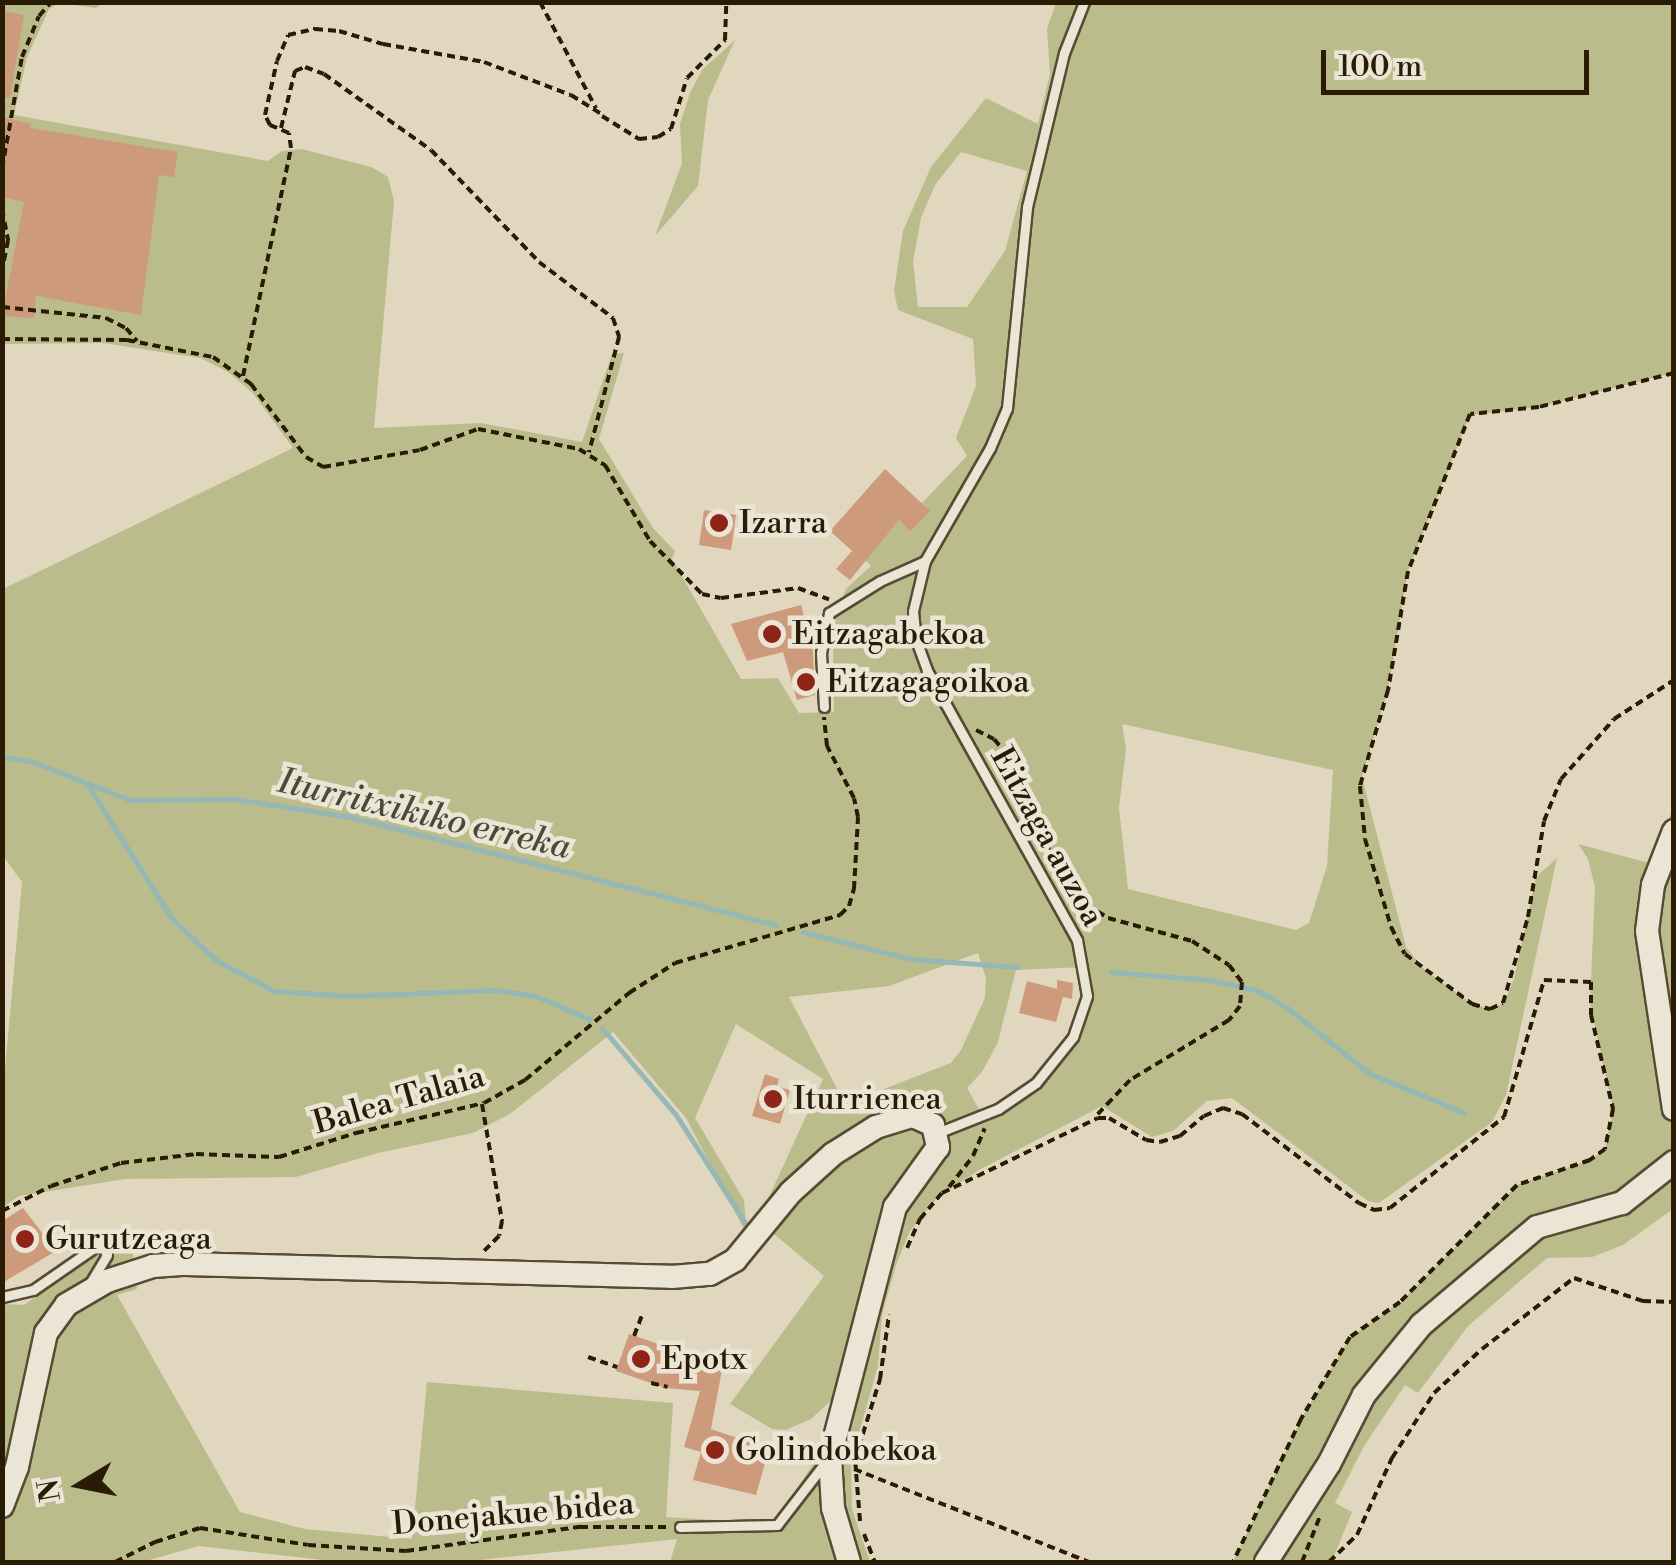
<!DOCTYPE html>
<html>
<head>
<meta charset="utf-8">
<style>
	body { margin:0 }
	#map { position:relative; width:1676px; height:1565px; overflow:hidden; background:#e0d7be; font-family:"Libre Bodoni",serif }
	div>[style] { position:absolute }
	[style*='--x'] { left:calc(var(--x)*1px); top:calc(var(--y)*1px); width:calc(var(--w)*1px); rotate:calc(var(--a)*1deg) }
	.green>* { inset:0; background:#babc8c }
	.stream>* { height:5px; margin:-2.5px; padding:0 2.5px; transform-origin:2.5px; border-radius:2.5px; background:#94b8b6 }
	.building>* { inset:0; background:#cd9b7c }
	.path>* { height:4px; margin-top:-2px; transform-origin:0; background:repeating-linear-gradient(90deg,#2a1b05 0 8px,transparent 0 13px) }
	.roads { filter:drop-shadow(2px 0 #584a33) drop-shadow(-2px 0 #584a33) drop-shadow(0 2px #584a33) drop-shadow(0 -2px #584a33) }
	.service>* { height:9px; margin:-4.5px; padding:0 4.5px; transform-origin:4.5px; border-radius:4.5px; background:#ebe5d5 }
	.tertiary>* { height:22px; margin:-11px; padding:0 11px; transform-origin:11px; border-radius:11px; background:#ebe5d5 }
	.dots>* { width:28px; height:28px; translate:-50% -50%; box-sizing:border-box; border:5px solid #ebe5d5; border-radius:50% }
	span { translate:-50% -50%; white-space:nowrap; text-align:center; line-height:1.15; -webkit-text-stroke:9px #ebe5d5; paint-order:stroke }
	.poi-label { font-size:32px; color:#2a1b05 }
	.left { translate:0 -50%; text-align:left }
	.street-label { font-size:32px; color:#2a1b05 }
	.water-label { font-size:35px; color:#4a4a3a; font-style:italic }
	.frame { position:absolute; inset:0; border:5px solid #2a1b05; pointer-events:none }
	.north { position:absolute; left:30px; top:1435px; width:100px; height:100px; -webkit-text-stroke:8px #ebe5d5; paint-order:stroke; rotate:260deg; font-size:28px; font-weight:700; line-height:40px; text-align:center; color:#2a1b05 }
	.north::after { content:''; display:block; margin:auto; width:35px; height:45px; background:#2a1b05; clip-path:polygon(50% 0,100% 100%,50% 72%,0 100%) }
	.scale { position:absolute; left:1321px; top:50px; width:268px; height:45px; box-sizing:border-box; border:5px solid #2a1b05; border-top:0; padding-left:12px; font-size:30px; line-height:35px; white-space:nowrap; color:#2a1b05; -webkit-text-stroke:8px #ebe5d5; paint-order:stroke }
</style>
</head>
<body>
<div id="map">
	<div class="green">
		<i style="clip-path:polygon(evenodd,3px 3px,102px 3px,96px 8px,60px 3px,49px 9px,27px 57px,14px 115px,268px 161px,282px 151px,302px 149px,371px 167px,388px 177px,394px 201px,374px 428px,481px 423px,582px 442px,612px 354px,624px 353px,599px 439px,653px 528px,675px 551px,672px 559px,741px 679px,778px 678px,799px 713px,834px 712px,833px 625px,846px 589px,871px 566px,865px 560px,899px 520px,910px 532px,929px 511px,922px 503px,967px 456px,956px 438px,976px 386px,973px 339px,898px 310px,894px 291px,903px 231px,931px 167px,986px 98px,1038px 124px,1050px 74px,1047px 29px,1056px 3px,1673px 3px,1673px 373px,1539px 407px,1470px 415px,1408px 571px,1388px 690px,1362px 777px,1406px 947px,1424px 969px,1472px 1004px,1490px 1009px,1504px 1003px,1514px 979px,1536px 877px,1557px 858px,1506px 1095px,1492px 1122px,1379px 1203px,1368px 1201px,1232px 1098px,1207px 1101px,1173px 1131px,1152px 1137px,1102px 1106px,979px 1170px,937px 1198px,910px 1231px,897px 1262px,882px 1315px,878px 1366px,851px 1461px,852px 1509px,870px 1562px,670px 1562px,677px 1539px,461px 1562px,340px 1562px,199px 1546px,142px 1562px,3px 1562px,3px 1304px,24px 1305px,130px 1230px,137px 1289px,117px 1295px,240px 1512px,305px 1529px,412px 1539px,427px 1382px,673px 1403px,666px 1517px,764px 1523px,774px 1521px,784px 1510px,827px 1441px,836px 1396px,811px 1419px,786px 1430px,772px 1429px,730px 1404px,824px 1276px,774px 1234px,763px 1210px,823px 1079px,736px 1024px,695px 1118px,744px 1200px,747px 1235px,686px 1118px,613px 1032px,510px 1114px,473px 1133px,378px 1153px,296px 1177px,125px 1179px,19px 1196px,3px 1207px,3px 1091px,22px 882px,3px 856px,3px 589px,293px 448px,253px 393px,228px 372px,200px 358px,103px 343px,3px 344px,3px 3px,961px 152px,1027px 171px,1005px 251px,967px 307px,918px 307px,913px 261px,921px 218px,935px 185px,961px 152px,3px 3px,1122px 724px,1333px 770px,1327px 866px,1309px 923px,1296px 930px,1128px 889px,1119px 808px,1126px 749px,1122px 724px,3px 3px,978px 953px,986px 978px,985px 998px,961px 1050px,951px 1063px,845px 1104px,789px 997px,889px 986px,978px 953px,3px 3px,1085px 967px,1082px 1017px,1042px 1078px,983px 1116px,967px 1088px,982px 1072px,998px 1042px,1016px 970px,1085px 967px)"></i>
		<i style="clip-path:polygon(735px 40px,708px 100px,698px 186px,655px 236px,682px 163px,680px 124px,690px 93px,702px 70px)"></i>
		<i style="clip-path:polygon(1673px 809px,1673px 1209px,1623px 1245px,1592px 1257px,1547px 1258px,1468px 1326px,1418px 1393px,1405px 1385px,1364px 1446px,1335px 1503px,1352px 1512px,1332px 1561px,1233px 1562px,1301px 1419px,1350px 1337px,1400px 1302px,1517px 1185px,1590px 1160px,1605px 1149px,1613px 1109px,1590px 1004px,1595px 887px,1588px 859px,1578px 844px,1649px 863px)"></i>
	</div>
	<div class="stream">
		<i style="--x:2;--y:756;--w:32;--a:11"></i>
		<i style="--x:33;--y:762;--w:104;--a:21.4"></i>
		<i style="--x:130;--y:800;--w:105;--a:-0.5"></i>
		<i style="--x:235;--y:799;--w:116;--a:8.9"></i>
		<i style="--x:350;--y:817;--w:440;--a:14.2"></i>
		<i style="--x:87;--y:784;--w:160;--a:57.8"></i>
		<i style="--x:172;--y:919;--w:60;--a:43"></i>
		<i style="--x:216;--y:960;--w:66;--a:28.1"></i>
		<i style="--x:274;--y:991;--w:76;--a:3.8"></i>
		<i style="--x:350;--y:996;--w:145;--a:-2.4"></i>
		<i style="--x:495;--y:990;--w:41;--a:8.3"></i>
		<i style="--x:536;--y:996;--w:58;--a:23.5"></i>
		<i style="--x:803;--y:932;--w:111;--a:14"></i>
		<i style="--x:911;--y:959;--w:107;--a:4.3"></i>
		<i style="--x:1111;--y:972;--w:100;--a:4.6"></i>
		<i style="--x:1211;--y:980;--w:49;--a:12.9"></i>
		<i style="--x:1259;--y:991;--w:35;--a:31"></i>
		<i style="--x:1289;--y:1009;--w:102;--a:38.7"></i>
		<i style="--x:1369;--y:1073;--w:103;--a:22.8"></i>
		<i style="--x:602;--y:1028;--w:114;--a:49.6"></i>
		<i style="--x:676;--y:1115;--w:130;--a:57.3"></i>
	</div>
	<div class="building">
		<i style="clip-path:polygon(2px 11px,24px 15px,10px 98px,2px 97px)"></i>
		<i style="clip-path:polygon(2px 117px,31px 124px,30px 128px,178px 152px,174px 177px,159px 175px,141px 315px,36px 296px,34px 318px,2px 316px,24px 202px,2px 197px)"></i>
		<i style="clip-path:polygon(885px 469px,930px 511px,910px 532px,899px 520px,850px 580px,836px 569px,852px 551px,830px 531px)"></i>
		<i style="clip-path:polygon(704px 510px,736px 515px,731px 550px,699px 545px)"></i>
		<i style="clip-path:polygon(801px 605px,813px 651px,815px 695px,797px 700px,783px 652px,747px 661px,731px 624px)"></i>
		<i style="clip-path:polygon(1057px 980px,1073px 983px,1072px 999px,1063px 997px,1056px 1022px,1019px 1013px,1027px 981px,1057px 989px)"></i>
		<i style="clip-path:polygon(765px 1074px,779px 1079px,777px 1086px,790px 1090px,780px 1124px,752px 1116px)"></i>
		<i style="clip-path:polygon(23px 1208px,56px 1251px,2px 1283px,2px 1221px)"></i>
		<i style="clip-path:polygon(629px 1334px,667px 1347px,661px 1365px,722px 1370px,711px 1429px,769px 1449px,756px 1495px,693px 1480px,701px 1452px,684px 1447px,700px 1391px,665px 1388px,616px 1371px)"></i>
	</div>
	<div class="path">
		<i style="--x:540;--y:2;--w:120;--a:62.2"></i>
		<i style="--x:602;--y:116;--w:44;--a:31.9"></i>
		<i style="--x:639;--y:139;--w:19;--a:-6"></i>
		<i style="--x:658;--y:137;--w:15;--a:-32"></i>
		<i style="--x:671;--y:129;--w:53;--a:-72.6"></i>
		<i style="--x:687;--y:78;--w:54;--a:-45"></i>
		<i style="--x:725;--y:40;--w:38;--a:-88"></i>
		<i style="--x:281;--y:128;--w:59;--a:-76.2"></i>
		<i style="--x:295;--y:71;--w:11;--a:-22"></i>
		<i style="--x:305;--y:67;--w:20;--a:20"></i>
		<i style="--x:324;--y:74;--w:131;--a:35.4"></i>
		<i style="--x:431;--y:150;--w:156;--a:46"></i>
		<i style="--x:539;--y:262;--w:93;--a:37.1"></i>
		<i style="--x:613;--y:318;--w:20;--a:72"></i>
		<i style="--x:619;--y:337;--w:119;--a:104.6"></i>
		<i style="--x:2;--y:169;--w:114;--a:-79.9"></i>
		<i style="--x:22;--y:57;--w:44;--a:-67.5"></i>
		<i style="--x:39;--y:16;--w:18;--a:-49"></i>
		<i style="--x:2;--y:209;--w:32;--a:79"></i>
		<i style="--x:8;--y:240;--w:33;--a:101"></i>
		<i style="--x:2;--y:307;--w:105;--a:6"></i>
		<i style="--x:106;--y:318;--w:22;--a:27"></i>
		<i style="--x:126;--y:328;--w:17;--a:50"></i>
		<i style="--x:2;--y:339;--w:125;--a:0.5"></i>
		<i style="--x:127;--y:340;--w:88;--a:11.2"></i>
		<i style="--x:213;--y:357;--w:47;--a:35.4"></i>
		<i style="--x:251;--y:384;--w:91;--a:53"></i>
		<i style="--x:306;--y:457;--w:20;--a:30"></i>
		<i style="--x:323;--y:467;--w:98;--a:-9.9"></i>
		<i style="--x:420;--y:450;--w:62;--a:-19.9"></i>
		<i style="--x:478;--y:429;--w:103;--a:11.2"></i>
		<i style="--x:579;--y:449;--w:31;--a:32"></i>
		<i style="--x:605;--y:465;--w:88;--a:59.4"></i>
		<i style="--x:650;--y:541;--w:74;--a:45.5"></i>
		<i style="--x:702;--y:594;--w:19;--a:12"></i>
		<i style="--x:721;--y:598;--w:78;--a:-7.4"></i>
		<i style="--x:798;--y:588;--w:33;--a:20"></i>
		<i style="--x:1674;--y:373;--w:139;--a:165.9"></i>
		<i style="--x:1539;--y:407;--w:69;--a:174.2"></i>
		<i style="--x:1470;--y:414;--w:169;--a:111.5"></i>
		<i style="--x:1408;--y:571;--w:121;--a:99.5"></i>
		<i style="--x:1388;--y:690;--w:100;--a:106.3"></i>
		<i style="--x:1360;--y:786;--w:53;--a:84.6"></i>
		<i style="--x:1365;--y:839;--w:92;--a:73.5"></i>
		<i style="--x:1391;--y:927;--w:30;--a:63"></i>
		<i style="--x:1405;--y:954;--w:84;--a:36.7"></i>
		<i style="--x:1472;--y:1004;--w:19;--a:16"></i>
		<i style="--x:1490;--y:1009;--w:14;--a:-25"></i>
		<i style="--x:1503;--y:1003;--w:90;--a:-73.8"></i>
		<i style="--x:1528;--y:917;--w:97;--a:-80.5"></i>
		<i style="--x:1544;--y:821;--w:45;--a:-68"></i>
		<i style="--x:1561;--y:779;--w:80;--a:-48.5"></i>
		<i style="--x:1614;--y:719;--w:72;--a:-33"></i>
		<i style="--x:243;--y:376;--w:233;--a:-78.1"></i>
		<i style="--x:291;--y:148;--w:15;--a:-98"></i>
		<i style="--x:289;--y:133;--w:21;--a:-157"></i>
		<i style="--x:270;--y:125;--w:11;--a:-117"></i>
		<i style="--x:265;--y:115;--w:55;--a:-77.5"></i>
		<i style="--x:277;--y:61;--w:28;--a:-67"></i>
		<i style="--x:288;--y:35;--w:28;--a:-13"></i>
		<i style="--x:315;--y:29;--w:24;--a:5"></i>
		<i style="--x:339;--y:31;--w:46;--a:16.5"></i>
		<i style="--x:383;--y:44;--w:103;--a:10.1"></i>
		<i style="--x:484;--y:62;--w:93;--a:20.8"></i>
		<i style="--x:571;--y:95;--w:36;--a:32"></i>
		<i style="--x:976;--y:730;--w:20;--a:27"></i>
		<i style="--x:994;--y:739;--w:31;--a:50"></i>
		<i style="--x:1014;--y:763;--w:105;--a:68.1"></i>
		<i style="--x:1053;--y:860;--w:44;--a:59.9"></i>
		<i style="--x:1075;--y:898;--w:39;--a:31"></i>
		<i style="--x:1108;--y:918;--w:87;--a:15.3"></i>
		<i style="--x:1192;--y:941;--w:44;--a:33"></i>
		<i style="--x:1229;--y:965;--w:21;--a:53"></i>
		<i style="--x:1242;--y:982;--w:24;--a:95"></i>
		<i style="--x:1240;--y:1006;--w:18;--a:128"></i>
		<i style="--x:1229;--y:1020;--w:116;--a:148.8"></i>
		<i style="--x:1130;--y:1080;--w:50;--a:133.4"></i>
		<i style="--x:482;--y:1104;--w:119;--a:80.3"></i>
		<i style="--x:502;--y:1221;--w:15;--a:101"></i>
		<i style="--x:499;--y:1236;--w:21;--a:135"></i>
		<i style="--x:949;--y:1187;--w:39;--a:-52"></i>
		<i style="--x:973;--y:1156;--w:30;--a:-67"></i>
		<i style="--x:942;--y:1193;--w:173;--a:-25.7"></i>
		<i style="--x:1098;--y:1118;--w:11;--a:0"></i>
		<i style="--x:1109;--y:1118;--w:43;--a:30.7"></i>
		<i style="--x:1146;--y:1140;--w:14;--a:8"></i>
		<i style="--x:1160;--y:1142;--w:21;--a:-17"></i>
		<i style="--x:1180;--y:1136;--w:31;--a:-40"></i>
		<i style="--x:1204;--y:1116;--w:21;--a:-23"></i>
		<i style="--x:1223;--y:1108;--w:20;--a:18"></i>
		<i style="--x:1242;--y:1114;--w:147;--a:37.3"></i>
		<i style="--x:1359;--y:1203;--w:17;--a:25"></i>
		<i style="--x:1374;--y:1210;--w:16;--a:-7"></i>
		<i style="--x:1390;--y:1208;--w:146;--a:-38.6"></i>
		<i style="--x:1504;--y:1117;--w:143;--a:-73.7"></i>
		<i style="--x:1544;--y:980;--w:47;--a:2.4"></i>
		<i style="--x:1591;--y:982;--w:33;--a:90"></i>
		<i style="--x:1591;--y:1015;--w:97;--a:76.8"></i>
		<i style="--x:1613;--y:1109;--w:41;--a:101.3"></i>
		<i style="--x:1605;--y:1149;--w:19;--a:144"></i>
		<i style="--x:1590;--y:1160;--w:77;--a:161.1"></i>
		<i style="--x:1517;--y:1185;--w:165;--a:135"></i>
		<i style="--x:1400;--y:1302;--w:61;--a:145"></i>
		<i style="--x:1350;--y:1337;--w:96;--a:120.9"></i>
		<i style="--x:1301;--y:1419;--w:158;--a:115.4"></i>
		<i style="--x:2;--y:1211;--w:55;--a:-27"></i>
		<i style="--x:51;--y:1186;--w:74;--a:-18.2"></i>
		<i style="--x:121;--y:1163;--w:76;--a:-6.8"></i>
		<i style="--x:196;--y:1154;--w:83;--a:2.1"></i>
		<i style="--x:279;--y:1157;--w:81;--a:-17.3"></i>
		<i style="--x:356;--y:1133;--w:131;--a:-13.2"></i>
		<i style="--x:484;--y:1103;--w:47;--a:-29.3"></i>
		<i style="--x:525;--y:1080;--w:136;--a:-39.9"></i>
		<i style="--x:629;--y:993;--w:55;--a:-33.1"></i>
		<i style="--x:675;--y:963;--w:172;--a:-16.2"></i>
		<i style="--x:840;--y:915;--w:13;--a:-45"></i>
		<i style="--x:849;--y:906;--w:18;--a:-74"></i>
		<i style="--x:854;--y:889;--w:72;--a:-86.8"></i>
		<i style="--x:858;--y:817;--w:19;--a:-102"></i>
		<i style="--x:854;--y:798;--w:59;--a:-117.4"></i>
		<i style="--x:827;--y:746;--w:29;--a:-96"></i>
		<i style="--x:907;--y:1248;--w:32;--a:-66"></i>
		<i style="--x:920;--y:1219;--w:34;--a:-50"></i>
		<i style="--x:634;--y:1336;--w:22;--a:-69"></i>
		<i style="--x:588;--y:1357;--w:31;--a:19"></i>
		<i style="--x:651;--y:1383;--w:17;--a:13"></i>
		<i style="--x:854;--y:1469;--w:253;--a:21.6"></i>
		<i style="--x:860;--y:1521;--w:62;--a:-94.6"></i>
		<i style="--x:855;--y:1459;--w:84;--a:-72.6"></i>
		<i style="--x:880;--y:1379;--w:65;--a:-82"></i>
		<i style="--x:864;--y:1534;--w:30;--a:69"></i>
		<i style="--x:115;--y:1562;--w:45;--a:-26.6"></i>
		<i style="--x:155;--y:1542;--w:47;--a:-17.3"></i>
		<i style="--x:200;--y:1528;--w:109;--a:8.9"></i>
		<i style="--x:308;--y:1545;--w:98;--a:3.5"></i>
		<i style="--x:406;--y:1551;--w:176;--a:-7.9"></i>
		<i style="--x:580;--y:1527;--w:90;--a:0"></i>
		<i style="--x:1302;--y:1562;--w:49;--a:-68.6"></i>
		<i style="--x:1329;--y:1562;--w:39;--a:-44"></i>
		<i style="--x:1357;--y:1535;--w:85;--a:-65.6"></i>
		<i style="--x:1392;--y:1458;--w:77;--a:-57.1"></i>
		<i style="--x:1434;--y:1393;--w:65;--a:-42.5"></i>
		<i style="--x:1482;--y:1349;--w:116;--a:-37.7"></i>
		<i style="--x:1574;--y:1278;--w:73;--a:18.4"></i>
		<i style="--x:1643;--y:1301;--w:31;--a:2"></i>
	</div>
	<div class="roads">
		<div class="service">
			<i style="--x:824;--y:707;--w:54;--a:-93.2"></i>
			<i style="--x:821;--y:653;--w:41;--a:-78.7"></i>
			<i style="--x:829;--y:613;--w:60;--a:-32.1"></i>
			<i style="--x:880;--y:581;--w:49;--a:-24"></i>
			<i style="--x:937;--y:1133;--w:66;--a:-21.5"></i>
			<i style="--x:998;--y:1109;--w:46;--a:-34.4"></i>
			<i style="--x:1036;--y:1083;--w:59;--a:-51.2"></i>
			<i style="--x:1073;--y:1037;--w:43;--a:-71.1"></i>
			<i style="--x:1087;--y:996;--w:57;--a:-100.1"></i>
			<i style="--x:1077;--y:940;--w:309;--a:-119.1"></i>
			<i style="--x:927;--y:670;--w:32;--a:-110"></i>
			<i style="--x:916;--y:640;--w:29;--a:-96"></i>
			<i style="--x:913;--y:611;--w:51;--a:-76.5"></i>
			<i style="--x:925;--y:561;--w:130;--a:-60.1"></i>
			<i style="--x:990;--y:448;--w:43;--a:-67"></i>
			<i style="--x:1007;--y:408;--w:202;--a:-84.3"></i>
			<i style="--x:1027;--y:207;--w:158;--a:-76.5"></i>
			<i style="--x:1064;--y:53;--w:55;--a:-68.6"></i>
			<i style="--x:2;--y:1297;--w:32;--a:-13"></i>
			<i style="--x:33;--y:1290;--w:83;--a:-34.7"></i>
			<i style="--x:101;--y:1243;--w:13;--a:63"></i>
			<i style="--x:107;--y:1255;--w:33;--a:121"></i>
			<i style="--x:680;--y:1527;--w:97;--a:-1.2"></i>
			<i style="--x:777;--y:1525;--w:83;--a:-52.3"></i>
		</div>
		<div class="tertiary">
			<i style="--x:1674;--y:831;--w:58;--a:111.3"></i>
			<i style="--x:1653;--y:885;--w:46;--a:97.4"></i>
			<i style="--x:1647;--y:931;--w:180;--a:81.4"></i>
			<i style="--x:2;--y:1506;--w:42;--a:-69"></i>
			<i style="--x:17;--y:1467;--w:137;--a:-77.8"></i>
			<i style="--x:46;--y:1333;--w:34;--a:-54"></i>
			<i style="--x:66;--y:1305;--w:48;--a:-30.3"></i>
			<i style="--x:107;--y:1281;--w:48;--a:-18.1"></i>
			<i style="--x:153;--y:1266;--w:32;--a:-4"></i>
			<i style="--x:185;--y:1264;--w:487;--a:1.5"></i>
			<i style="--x:672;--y:1277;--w:38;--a:-5"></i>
			<i style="--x:710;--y:1274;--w:29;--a:-29"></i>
			<i style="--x:735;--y:1260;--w:88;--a:-50.5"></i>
			<i style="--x:791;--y:1192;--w:57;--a:-42.1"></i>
			<i style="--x:833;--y:1154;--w:51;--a:-32.1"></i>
			<i style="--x:876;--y:1127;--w:39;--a:-17"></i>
			<i style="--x:913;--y:1116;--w:22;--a:24"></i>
			<i style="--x:933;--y:1125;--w:23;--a:77"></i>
			<i style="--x:938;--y:1147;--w:74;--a:125.6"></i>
			<i style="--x:895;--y:1207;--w:258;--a:104.6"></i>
			<i style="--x:830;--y:1457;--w:51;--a:86.6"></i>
			<i style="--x:833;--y:1508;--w:56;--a:73.5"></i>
			<i style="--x:1266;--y:1562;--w:117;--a:-57.3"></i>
			<i style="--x:1329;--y:1464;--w:77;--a:-63.1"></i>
			<i style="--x:1364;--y:1395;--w:90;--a:-50.8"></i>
			<i style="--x:1421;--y:1325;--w:152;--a:-40.2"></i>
			<i style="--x:1537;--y:1227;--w:88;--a:-15.8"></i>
			<i style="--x:1622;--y:1203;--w:66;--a:-38.3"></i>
		</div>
	</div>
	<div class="dots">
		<i style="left:719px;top:523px;background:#8f2418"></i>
		<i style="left:772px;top:634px;background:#8f2418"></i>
		<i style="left:806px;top:682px;background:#8f2418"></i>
		<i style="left:773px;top:1099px;background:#8f2418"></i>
		<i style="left:25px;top:1239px;background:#8f2418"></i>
		<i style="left:641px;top:1359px;background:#8f2418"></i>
		<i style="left:715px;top:1450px;background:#8f2418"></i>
	</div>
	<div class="poi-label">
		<span class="left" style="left:739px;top:523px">Izarra</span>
		<span class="left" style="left:792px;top:634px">Eitzagabekoa</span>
		<span class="left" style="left:826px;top:682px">Eitzagagoikoa</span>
		<span class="left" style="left:793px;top:1099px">Iturrienea</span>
		<span class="left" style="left:45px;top:1239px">Gurutzeaga</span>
		<span class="left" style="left:661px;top:1359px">Epotx</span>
		<span class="left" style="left:735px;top:1450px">Golindobekoa</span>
	</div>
	<div class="street-label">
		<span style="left:1047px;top:837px;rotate:61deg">Eitzaga auzoa</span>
		<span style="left:399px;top:1100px;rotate:-16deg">Balea Talaia</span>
		<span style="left:513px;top:1514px;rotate:-5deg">Donejakue bidea</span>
	</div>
	<div class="water-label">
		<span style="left:424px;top:815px;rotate:13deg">Iturritxikiko erreka</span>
	</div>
	<div class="frame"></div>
	<div class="north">N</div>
	<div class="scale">100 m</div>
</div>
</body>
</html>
